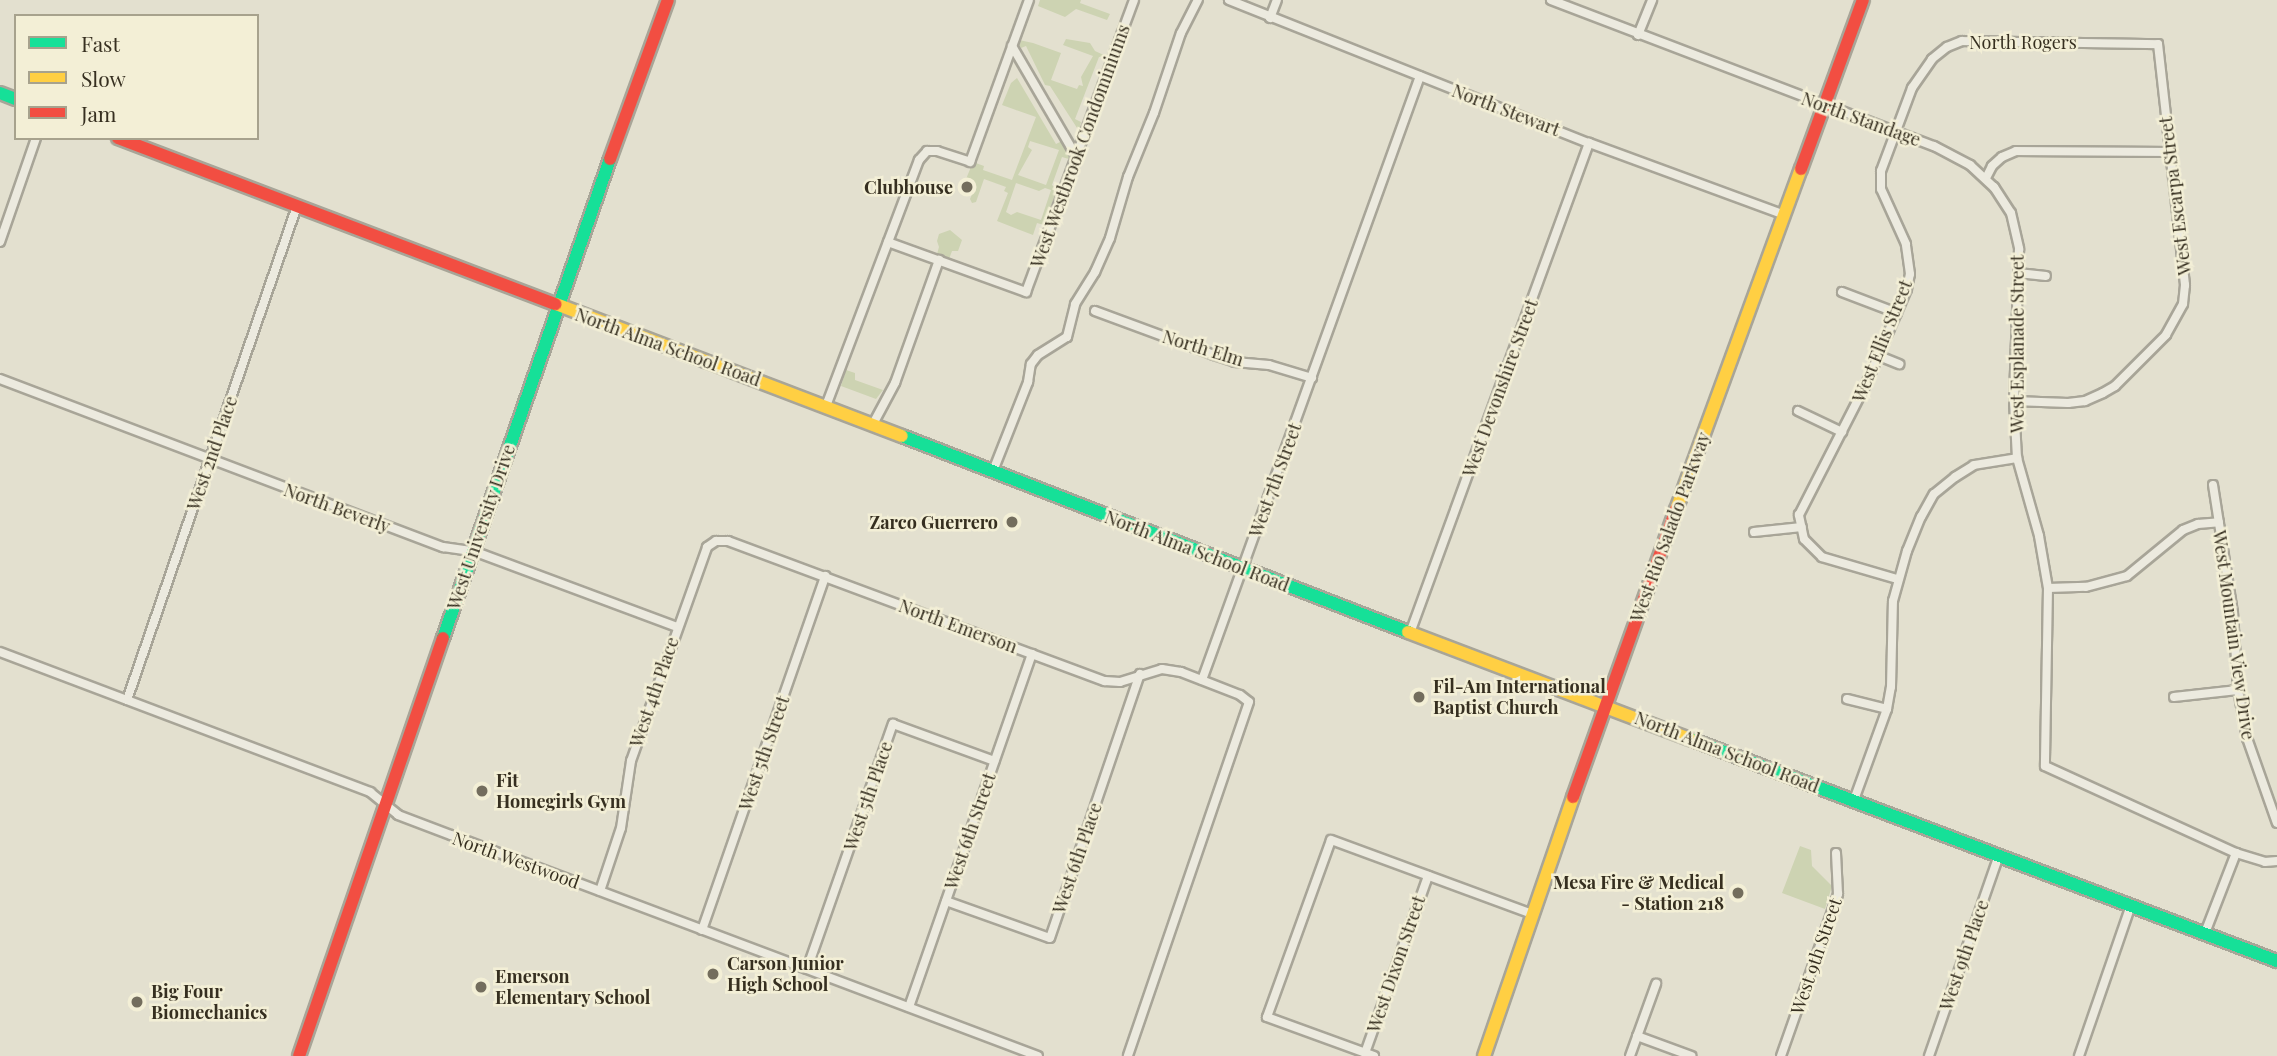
<!DOCTYPE html>
<html>
<head>
<meta charset="utf-8">
<style>
	body { margin:0 }
	#map { position:relative; width:2277px; height:1056px; overflow:hidden; background:#e3e0cf; font-family:"Playfair Display",serif }
	div>[style] { position:absolute }
	[style*='--x'] { left:calc(var(--x)*1px); top:calc(var(--y)*1px); width:calc(var(--w)*1px); rotate:calc(var(--a)*1deg) }
	.green>* { inset:0; background:#cdd3b2 }
	.roads { filter:drop-shadow(2px 0 #a8a598) drop-shadow(-2px 0 #a8a598) drop-shadow(0 2px #a8a598) drop-shadow(0 -2px #a8a598) }
	.street>* { height:8px; margin:-4px; padding:0 4px; transform-origin:4px; border-radius:4px; background:#eceadf }
	.fast>* { height:12px; margin:-6px; padding:0 6px; transform-origin:6px; border-radius:6px; background:#16e098 }
	.slow>* { height:12px; margin:-6px; padding:0 6px; transform-origin:6px; border-radius:6px; background:#ffcf43 }
	.jam>* { height:12px; margin:-6px; padding:0 6px; transform-origin:6px; border-radius:6px; background:#f24e42 }
	.dots>* { width:19px; height:19px; translate:-50% -50%; box-sizing:border-box; border:4px solid #f3efd6; border-radius:50% }
	span { translate:-50% -50%; white-space:nowrap; text-align:center; line-height:1.15; -webkit-text-stroke:5px #f3efd6; paint-order:stroke }
	.street-label { font-size:18px; color:#362f20 }
	.poi-label { font-size:18px; color:#362f20; font-weight:700 }
	.right { translate:-100% -50%; text-align:right }
	.left { translate:0 -50%; text-align:left }
	.legend { position:absolute; left:14px; top:14px; width:245px; height:126px; box-sizing:border-box; background:#f3efd6; border:2px solid #a7a28d; margin:0; padding:9px 12px; list-style:none; font-size:21px; color:#362f20 }
	.legend li { display:flex; align-items:center; gap:14px; height:35px }
	.legend b { width:35px; border:2px solid #a7a28d }
</style>
</head>
<body>
<div id="map">
	<div class="green">
		<i style="clip-path:polygon(1040px 0,1081px 0,1080px 3px,1110px 14px,1107px 20px,1076px 9px,1065px 17px,1038px 6px)"></i>
		<i style="clip-path:polygon(1066px 39px,1090px 43px,1095px 51px,1106px 56px,1099px 57px,1075px 119px,1081px 122px,1079px 131px,1050px 86px,1045px 85px,1026px 46px,1021px 48px,1018px 43px,1019px 40px,1033px 43px,1061px 53px,1051px 80px,1077px 89px,1079px 85px,1083px 86px,1081px 77px,1093px 56px,1063px 45px)"></i>
		<i style="clip-path:polygon(evenodd,1017px 78px,1056px 144px,1062px 141px,1070px 156px,1069px 159px,1062px 157px,1052px 185px,1057px 189px,1044px 225px,1037px 223px,1033px 235px,997px 221px,1008px 193px,1004px 191px,1006px 187px,984px 179px,976px 202px,972px 203px,970px 199px,976px 185px,966px 179px,973px 162px,984px 166px,983px 170px,1012px 180px,1036px 117px,1002px 105px,1011px 83px,1017px 78px,1030px 141px,1059px 150px,1046px 185px,1018px 175px,1032px 150px,1028px 147px,1030px 141px,1017px 78px,1016px 183px,1039px 191px,1045px 188px,1051px 190px,1041px 220px,1017px 212px,1011px 215px,1006px 212px,1016px 183px)"></i>
		<i style="clip-path:polygon(950px 230px,962px 240px,958px 251px,952px 251px,949px 259px,937px 254px,939px 247px,937px 241px,939px 234px)"></i>
		<i style="clip-path:polygon(846px 370px,855px 373px,855px 380px,883px 390px,876px 399px,841px 386px)"></i>
		<i style="clip-path:polygon(1800px 846px,1811px 850px,1812px 866px,1832px 886px,1825px 909px,1782px 893px)"></i>
	</div>
	<div class="roads">
		<div class="street">
			<i style="--x:1229;--y:0;--w:387;--a:21.7"></i>
			<i style="--x:1589;--y:143;--w:209;--a:20.2"></i>
			<i style="--x:1551;--y:0;--w:410;--a:20.9"></i>
			<i style="--x:1934;--y:146;--w:41;--a:27.8"></i>
			<i style="--x:1970;--y:165;--w:33;--a:43"></i>
			<i style="--x:1994;--y:187;--w:31;--a:57"></i>
			<i style="--x:2011;--y:213;--w:37;--a:77"></i>
			<i style="--x:2019;--y:249;--w:152;--a:91.9"></i>
			<i style="--x:2014;--y:401;--w:57;--a:87"></i>
			<i style="--x:2017;--y:458;--w:81;--a:74.2"></i>
			<i style="--x:2039;--y:536;--w:53;--a:80.2"></i>
			<i style="--x:2048;--y:588;--w:178;--a:91"></i>
			<i style="--x:2045;--y:766;--w:210;--a:24.5"></i>
			<i style="--x:2236;--y:853;--w:30;--a:17"></i>
			<i style="--x:2265;--y:862;--w:12;--a:-5"></i>
			<i style="--x:1270;--y:18;--w:19;--a:-69"></i>
			<i style="--x:1638;--y:35;--w:38;--a:-68"></i>
			<i style="--x:1012;--y:46;--w:127;--a:59.8"></i>
			<i style="--x:1986;--y:178;--w:13;--a:-63"></i>
			<i style="--x:1992;--y:166;--w:13;--a:-42"></i>
			<i style="--x:2002;--y:157;--w:15;--a:-23"></i>
			<i style="--x:2016;--y:151;--w:152;--a:0.4"></i>
			<i style="--x:0;--y:242;--w:110;--a:-70.9"></i>
			<i style="--x:888;--y:242;--w:147;--a:19.9"></i>
			<i style="--x:1026;--y:292;--w:311;--a:-69.7"></i>
			<i style="--x:2018;--y:273;--w:28;--a:6"></i>
			<i style="--x:1842;--y:292;--w:59;--a:20.9"></i>
			<i style="--x:1095;--y:311;--w:127;--a:20.3"></i>
			<i style="--x:1214;--y:355;--w:22;--a:18"></i>
			<i style="--x:1235;--y:362;--w:34;--a:5"></i>
			<i style="--x:1269;--y:365;--w:45;--a:16.8"></i>
			<i style="--x:1879;--y:356;--w:22;--a:22"></i>
			<i style="--x:0;--y:379;--w:474;--a:20.8"></i>
			<i style="--x:443;--y:547;--w:30;--a:8"></i>
			<i style="--x:473;--y:551;--w:218;--a:20.4"></i>
			<i style="--x:826;--y:406;--w:263;--a:-69.3"></i>
			<i style="--x:919;--y:160;--w:12;--a:-48"></i>
			<i style="--x:927;--y:151;--w:10;--a:0"></i>
			<i style="--x:937;--y:151;--w:35;--a:18"></i>
			<i style="--x:970;--y:162;--w:172;--a:-70"></i>
			<i style="--x:1798;--y:411;--w:49;--a:25.5"></i>
			<i style="--x:873;--y:424;--w:47;--a:-61.8"></i>
			<i style="--x:895;--y:383;--w:131;--a:-70.3"></i>
			<i style="--x:993;--y:471;--w:96;--a:-68.5"></i>
			<i style="--x:1028;--y:382;--w:18;--a:-81"></i>
			<i style="--x:1031;--y:364;--w:11;--a:-52"></i>
			<i style="--x:1038;--y:355;--w:34;--a:-32"></i>
			<i style="--x:1067;--y:337;--w:34;--a:-76"></i>
			<i style="--x:1075;--y:304;--w:38;--a:-58"></i>
			<i style="--x:1095;--y:272;--w:37;--a:-66"></i>
			<i style="--x:1110;--y:238;--w:64;--a:-73.6"></i>
			<i style="--x:1128;--y:177;--w:69;--a:-67.9"></i>
			<i style="--x:1154;--y:113;--w:84;--a:-71.4"></i>
			<i style="--x:1181;--y:33;--w:37;--a:-63"></i>
			<i style="--x:2213;--y:485;--w:130;--a:81.1"></i>
			<i style="--x:2233;--y:613;--w:77;--a:86.3"></i>
			<i style="--x:2238;--y:690;--w:49;--a:79.4"></i>
			<i style="--x:2247;--y:738;--w:90;--a:70.6"></i>
			<i style="--x:1754;--y:532;--w:48;--a:-5.9"></i>
			<i style="--x:1897;--y:579;--w:78;--a:-163.7"></i>
			<i style="--x:1822;--y:557;--w:25;--a:-135"></i>
			<i style="--x:1804;--y:539;--w:25;--a:-102"></i>
			<i style="--x:1799;--y:515;--w:149;--a:-62.9"></i>
			<i style="--x:1867;--y:382;--w:101;--a:-66.7"></i>
			<i style="--x:1907;--y:289;--w:15;--a:-79"></i>
			<i style="--x:1910;--y:274;--w:30;--a:-98"></i>
			<i style="--x:1906;--y:244;--w:60;--a:-114.4"></i>
			<i style="--x:1881;--y:189;--w:18;--a:-90"></i>
			<i style="--x:1881;--y:171;--w:89;--a:-69.5"></i>
			<i style="--x:1912;--y:88;--w:35;--a:-55"></i>
			<i style="--x:1932;--y:59;--w:19;--a:-39"></i>
			<i style="--x:1947;--y:47;--w:16;--a:-22"></i>
			<i style="--x:1962;--y:41;--w:196;--a:0.9"></i>
			<i style="--x:2158;--y:44;--w:243;--a:83.6"></i>
			<i style="--x:2185;--y:285;--w:19;--a:96"></i>
			<i style="--x:2183;--y:304;--w:35;--a:119"></i>
			<i style="--x:2166;--y:335;--w:72;--a:135"></i>
			<i style="--x:2115;--y:386;--w:14;--a:150"></i>
			<i style="--x:2103;--y:393;--w:20;--a:156"></i>
			<i style="--x:2085;--y:401;--w:17;--a:173"></i>
			<i style="--x:2068;--y:403;--w:54;--a:-177.9"></i>
			<i style="--x:2048;--y:588;--w:38;--a:-2"></i>
			<i style="--x:2086;--y:587;--w:42;--a:-15"></i>
			<i style="--x:2127;--y:576;--w:72;--a:-39.4"></i>
			<i style="--x:2183;--y:530;--w:16;--a:-22"></i>
			<i style="--x:2198;--y:524;--w:21;--a:-5"></i>
			<i style="--x:1410;--y:633;--w:522;--a:-69.93"></i>
			<i style="--x:0;--y:652;--w:396;--a:20.7"></i>
			<i style="--x:370;--y:792;--w:36;--a:39"></i>
			<i style="--x:398;--y:815;--w:57;--a:20.7"></i>
			<i style="--x:451;--y:835;--w:627;--a:20.63"></i>
			<i style="--x:1202;--y:680;--w:642;--a:-70.15"></i>
			<i style="--x:2174;--y:697;--w:64;--a:-6.2"></i>
			<i style="--x:1847;--y:699;--w:41;--a:14"></i>
			<i style="--x:127;--y:700;--w:522;--a:-71.01"></i>
			<i style="--x:1854;--y:800;--w:97;--a:-70.1"></i>
			<i style="--x:1887;--y:709;--w:22;--a:-80"></i>
			<i style="--x:1891;--y:687;--w:86;--a:-88.7"></i>
			<i style="--x:1893;--y:601;--w:52;--a:-74.4"></i>
			<i style="--x:1907;--y:551;--w:37;--a:-68"></i>
			<i style="--x:1921;--y:517;--w:26;--a:-61"></i>
			<i style="--x:1934;--y:494;--w:27;--a:-39"></i>
			<i style="--x:1955;--y:477;--w:22;--a:-32"></i>
			<i style="--x:1974;--y:465;--w:44;--a:-9.2"></i>
			<i style="--x:600;--y:891;--w:66;--a:-71.6"></i>
			<i style="--x:621;--y:828;--w:68;--a:-81.5"></i>
			<i style="--x:631;--y:761;--w:227;--a:-70.4"></i>
			<i style="--x:707;--y:547;--w:11;--a:-34"></i>
			<i style="--x:716;--y:541;--w:12;--a:0"></i>
			<i style="--x:728;--y:541;--w:402;--a:20.4"></i>
			<i style="--x:1105;--y:681;--w:15;--a:4"></i>
			<i style="--x:1120;--y:682;--w:44;--a:-17.2"></i>
			<i style="--x:1162;--y:669;--w:19;--a:9"></i>
			<i style="--x:1181;--y:672;--w:63;--a:21.3"></i>
			<i style="--x:1240;--y:695;--w:11;--a:38"></i>
			<i style="--x:1249;--y:702;--w:374;--a:108.9"></i>
			<i style="--x:946;--y:901;--w:110;--a:19.6"></i>
			<i style="--x:1050;--y:938;--w:279;--a:-71.2"></i>
			<i style="--x:702;--y:930;--w:375;--a:-70.8"></i>
			<i style="--x:2205;--y:933;--w:86;--a:-68.8"></i>
			<i style="--x:807;--y:969;--w:260;--a:-70.7"></i>
			<i style="--x:893;--y:724;--w:108;--a:20.1"></i>
			<i style="--x:909;--y:1007;--w:374;--a:-70.8"></i>
			<i style="--x:1637;--y:1036;--w:58;--a:20.3"></i>
			<i style="--x:1365;--y:1053;--w:188;--a:-70.4"></i>
			<i style="--x:1374;--y:1056;--w:114;--a:-160"></i>
			<i style="--x:1267;--y:1017;--w:188;--a:-70.1"></i>
			<i style="--x:1331;--y:840;--w:214;--a:20.2"></i>
			<i style="--x:1630;--y:1056;--w:77;--a:-70.1"></i>
			<i style="--x:1781;--y:1056;--w:172;--a:-70.6"></i>
			<i style="--x:1838;--y:894;--w:41;--a:-92.8"></i>
			<i style="--x:1929;--y:1056;--w:213;--a:-70.8"></i>
			<i style="--x:2079;--y:1056;--w:160;--a:-71"></i>
		</div>
		<div class="fast">
			<i style="--x:0;--y:93;--w:17;--a:21"></i>
			<i style="--x:902;--y:436;--w:543;--a:21.17"></i>
			<i style="--x:443;--y:638;--w:507;--a:-70.78"></i>
			<i style="--x:1690;--y:739;--w:628;--a:20.72"></i>
		</div>
		<div class="slow">
			<i style="--x:556;--y:304;--w:370;--a:20.9"></i>
			<i style="--x:1676;--y:510;--w:363;--a:-69.9"></i>
			<i style="--x:1408;--y:632;--w:302;--a:20.8"></i>
			<i style="--x:1484;--y:1056;--w:274;--a:-71"></i>
		</div>
		<div class="jam">
			<i style="--x:118;--y:138;--w:468;--a:20.8"></i>
			<i style="--x:610;--y:159;--w:169;--a:-70"></i>
			<i style="--x:1801;--y:169;--w:180;--a:-69.9"></i>
			<i style="--x:1573;--y:797;--w:305;--a:-70.3"></i>
			<i style="--x:299;--y:1056;--w:442;--a:-71"></i>
		</div>
	</div>
	<div class="dots">
		<i style="left:967px;top:187px;background:#736d5d"></i>
		<i style="left:1012px;top:522px;background:#736d5d"></i>
		<i style="left:1419px;top:697px;background:#736d5d"></i>
		<i style="left:482px;top:791px;background:#736d5d"></i>
		<i style="left:1738px;top:893px;background:#736d5d"></i>
		<i style="left:713px;top:974px;background:#736d5d"></i>
		<i style="left:481px;top:987px;background:#736d5d"></i>
		<i style="left:137px;top:1002px;background:#736d5d"></i>
	</div>
	<div class="street-label">
		<span style="left:2023px;top:42px">North Rogers</span>
		<span style="left:1506px;top:110px;rotate:21deg">North Stewart</span>
		<span style="left:1861px;top:119px;rotate:20deg">North Standage</span>
		<span style="left:1080px;top:146px;rotate:-70deg">West Westbrook Condominiums</span>
		<span style="left:2175px;top:196px;rotate:-97deg">West Escarpa Street</span>
		<span style="left:1882px;top:341px;rotate:-68deg">West Ellis Street</span>
		<span style="left:2017px;top:344px;rotate:-90deg">West Esplanade Street</span>
		<span style="left:668px;top:347px;rotate:20deg">North Alma School Road</span>
		<span style="left:1203px;top:348px;rotate:17deg">North Elm</span>
		<span style="left:1500px;top:388px;rotate:-70deg">West Devonshire Street</span>
		<span style="left:212px;top:453px;rotate:-71deg">West 2nd Place</span>
		<span style="left:1275px;top:480px;rotate:-70deg">West 7th Street</span>
		<span style="left:337px;top:508px;rotate:20deg">North Beverly</span>
		<span style="left:481px;top:527px;rotate:-71deg">West University Drive</span>
		<span style="left:1670px;top:527px;rotate:-70deg">West Rio Salado Parkway</span>
		<span style="left:1197px;top:551px;rotate:21deg">North Alma School Road</span>
		<span style="left:958px;top:626px;rotate:20deg">North Emerson</span>
		<span style="left:2234px;top:635px;rotate:82deg">West Mountain View Drive</span>
		<span style="left:654px;top:692px;rotate:-71deg">West 4th Place</span>
		<span style="left:1727px;top:752px;rotate:21deg">North Alma School Road</span>
		<span style="left:764px;top:753px;rotate:-71deg">West 5th Street</span>
		<span style="left:868px;top:796px;rotate:-71deg">West 5th Place</span>
		<span style="left:970px;top:831px;rotate:-71deg">West 6th Street</span>
		<span style="left:1077px;top:858px;rotate:-71deg">West 6th Place</span>
		<span style="left:516px;top:860px;rotate:20deg">North Westwood</span>
		<span style="left:1964px;top:955px;rotate:-71deg">West 9th Place</span>
		<span style="left:1816px;top:956px;rotate:-71deg">West 9th Street</span>
		<span style="left:1396px;top:964px;rotate:-71deg">West Dixon Street</span>
	</div>
	<div class="poi-label">
		<span class="right" style="left:953px;top:187px">Clubhouse</span>
		<span class="right" style="left:998px;top:522px">Zarco Guerrero</span>
		<span class="left" style="left:1433px;top:697px">Fil-Am International<br>Baptist Church</span>
		<span class="left" style="left:496px;top:791px">Fit<br>Homegirls Gym</span>
		<span class="right" style="left:1724px;top:893px">Mesa Fire &amp; Medical<br>- Station 218</span>
		<span class="left" style="left:727px;top:974px">Carson Junior<br>High School</span>
		<span class="left" style="left:495px;top:987px">Emerson<br>Elementary School</span>
		<span class="left" style="left:151px;top:1002px">Big Four<br>Biomechanics</span>
	</div>
	<ul class="legend">
	<li><b style="height:9px;background:#16e098"></b>Fast</li>
	<li><b style="height:9px;background:#ffcf43"></b>Slow</li>
	<li><b style="height:9px;background:#f24e42"></b>Jam</li>
	</ul>
</div>
</body>
</html>
